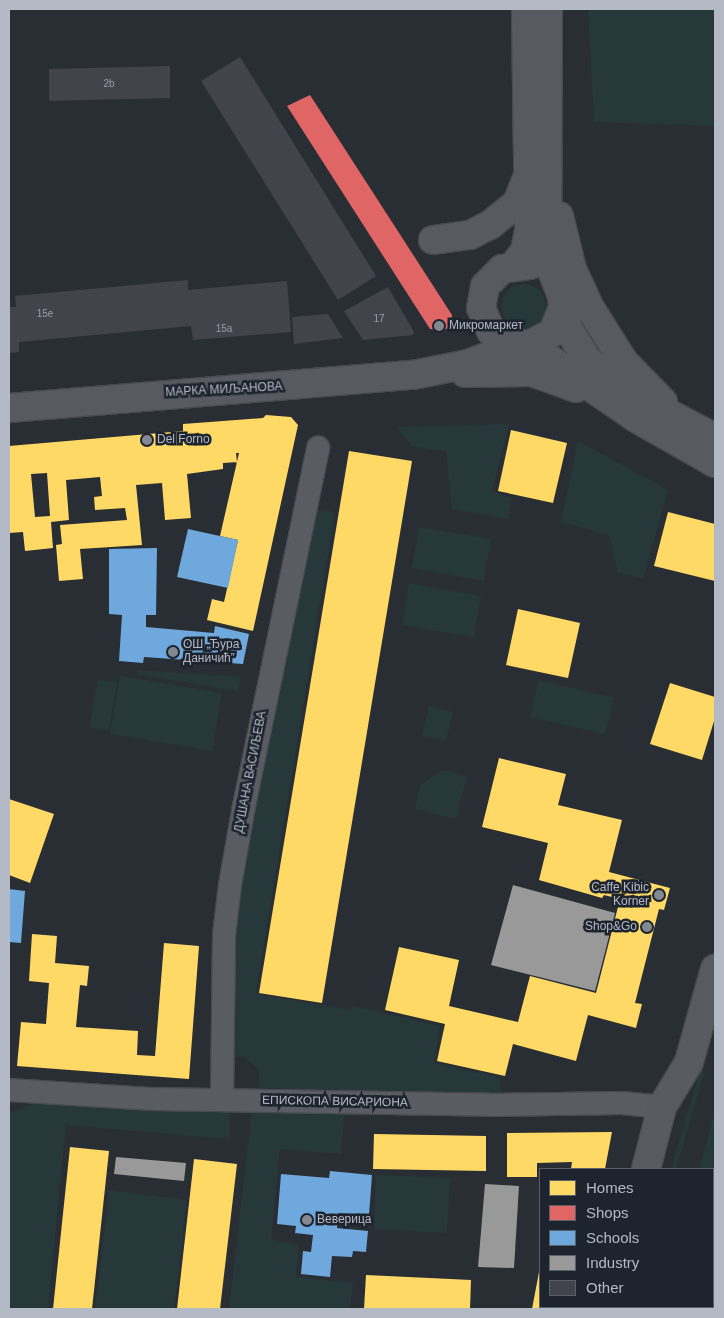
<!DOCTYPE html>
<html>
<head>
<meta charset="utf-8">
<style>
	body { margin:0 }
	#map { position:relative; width:724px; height:1318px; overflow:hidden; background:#292e34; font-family:Helvetica,sans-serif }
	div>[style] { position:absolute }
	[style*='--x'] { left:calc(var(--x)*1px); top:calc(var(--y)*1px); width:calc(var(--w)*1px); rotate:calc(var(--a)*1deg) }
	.green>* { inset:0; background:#27383a }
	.round { border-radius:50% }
	.homes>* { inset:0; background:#ffd966 }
	.shops>* { inset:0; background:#e06666 }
	.schools>* { inset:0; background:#6fa8dc }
	.industry>* { inset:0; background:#999 }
	.building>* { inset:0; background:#41454b }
	.roads { filter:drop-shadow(1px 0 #474a4f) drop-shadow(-1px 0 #474a4f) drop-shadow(0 1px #474a4f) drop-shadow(0 -1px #474a4f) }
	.street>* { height:22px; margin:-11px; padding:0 11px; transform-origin:11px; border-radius:11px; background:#595c62 }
	.secondary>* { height:28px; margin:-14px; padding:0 14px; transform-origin:14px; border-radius:14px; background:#575b61 }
	.dots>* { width:14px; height:14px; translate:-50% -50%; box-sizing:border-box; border:2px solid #1d242e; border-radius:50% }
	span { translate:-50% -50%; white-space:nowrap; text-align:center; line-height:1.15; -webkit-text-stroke:5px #1d242e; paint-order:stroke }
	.number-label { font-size:10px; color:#969da6 }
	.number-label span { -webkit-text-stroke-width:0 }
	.poi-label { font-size:12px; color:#b3bac5 }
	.left { translate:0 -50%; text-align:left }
	.right { translate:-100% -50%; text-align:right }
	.street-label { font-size:12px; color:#b3bac5 }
	.frame { position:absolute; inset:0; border:10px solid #b3bac5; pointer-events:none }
	.legend { position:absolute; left:539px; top:1168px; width:175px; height:140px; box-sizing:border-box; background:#1d242e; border:1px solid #59606a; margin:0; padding:6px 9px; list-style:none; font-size:15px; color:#b3bac5 }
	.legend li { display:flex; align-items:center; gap:10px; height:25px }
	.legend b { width:25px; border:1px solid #59606a }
</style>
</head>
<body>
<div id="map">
	<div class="green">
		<i style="clip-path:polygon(588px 9px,715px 9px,715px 126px,594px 122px)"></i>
		<i class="round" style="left:502px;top:284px;width:44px;height:44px"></i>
		<i style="clip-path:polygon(509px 424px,492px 491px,512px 498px,508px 519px,452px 509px,446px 452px,412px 446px,396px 427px)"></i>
		<i style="clip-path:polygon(578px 441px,668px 490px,643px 579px,618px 572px,609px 535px,561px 522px)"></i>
		<i style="clip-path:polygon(310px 509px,335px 512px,256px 994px,351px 1010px,353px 1006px,440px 1026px,434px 1063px,500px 1078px,501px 1097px,260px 1088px,258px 1069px,244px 1056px,230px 1058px,229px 934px)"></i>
		<i style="clip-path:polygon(419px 527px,491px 539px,484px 581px,412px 568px)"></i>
		<i style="clip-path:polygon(409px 583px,481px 596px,474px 637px,402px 625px)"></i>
		<i style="clip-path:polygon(138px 670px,241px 677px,238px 691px,137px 674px)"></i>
		<i style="clip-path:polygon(120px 676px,222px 693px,212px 751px,110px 734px)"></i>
		<i style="clip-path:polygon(98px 680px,117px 682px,109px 731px,89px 727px)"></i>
		<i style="clip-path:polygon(539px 680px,614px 698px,605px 734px,530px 717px)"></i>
		<i style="clip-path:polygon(429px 706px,453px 712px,446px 741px,422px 736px)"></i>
		<i style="clip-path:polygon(442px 770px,467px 776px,456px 819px,415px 809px,420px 786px)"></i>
		<i style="clip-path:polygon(700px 1070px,705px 1071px,676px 1169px,671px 1169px)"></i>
		<i style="clip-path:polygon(46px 1099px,230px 1106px,230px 1139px,66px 1125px,48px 1309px,9px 1309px,9px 1113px)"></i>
		<i style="clip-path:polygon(252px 1108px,345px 1111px,341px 1154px,280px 1149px,271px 1240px,299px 1245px,296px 1277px,353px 1283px,350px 1309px,229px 1309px)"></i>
		<i style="clip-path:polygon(715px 1113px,715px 1269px,713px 1275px,713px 1169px,699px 1169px)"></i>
		<i style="clip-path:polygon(376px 1175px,450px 1178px,447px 1233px,374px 1229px)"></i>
		<i style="clip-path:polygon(109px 1190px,187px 1200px,174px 1309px,95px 1309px)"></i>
	</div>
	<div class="homes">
		<i style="clip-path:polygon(evenodd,266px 415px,291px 417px,298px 425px,253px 631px,207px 620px,212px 599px,224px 602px,238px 540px,220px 536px,239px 453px,236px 453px,237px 462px,223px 463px,223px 469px,187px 474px,191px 518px,165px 520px,162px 483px,136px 485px,142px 545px,80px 549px,83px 579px,59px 581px,56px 545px,62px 544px,60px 525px,127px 520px,125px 508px,95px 510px,94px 497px,102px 496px,100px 477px,66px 480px,69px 520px,51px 522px,53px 548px,25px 551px,23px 532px,9px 533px,9px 446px,183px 431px,183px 424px,263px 418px,266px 415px,47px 473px,50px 516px,35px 517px,31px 474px,47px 473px)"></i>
		<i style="clip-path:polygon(511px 430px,567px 443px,553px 503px,498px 491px)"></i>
		<i style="clip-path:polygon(349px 451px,412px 461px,322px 1003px,259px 993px)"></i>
		<i style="clip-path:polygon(668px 512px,715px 524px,715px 581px,654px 566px)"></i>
		<i style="clip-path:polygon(518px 609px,580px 623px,568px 678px,506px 665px)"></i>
		<i style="clip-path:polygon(670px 683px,715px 697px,715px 718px,702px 760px,650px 744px)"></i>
		<i style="clip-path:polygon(499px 758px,566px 774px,558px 805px,622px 820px,609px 872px,670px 888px,664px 910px,659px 909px,635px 1003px,642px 1004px,636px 1028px,588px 1015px,576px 1061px,513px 1044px,505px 1076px,437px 1061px,445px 1024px,385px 1010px,399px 947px,459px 960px,449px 1006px,518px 1022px,530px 976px,596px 993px,620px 899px,604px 895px,602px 898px,539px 880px,548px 843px,482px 827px)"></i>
		<i style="clip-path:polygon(9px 799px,54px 814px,30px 883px,9px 875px)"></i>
		<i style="clip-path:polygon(32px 934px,57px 936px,55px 963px,89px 966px,87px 986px,80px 985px,76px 1027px,138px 1031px,137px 1055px,155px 1056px,164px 943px,199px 946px,189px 1079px,17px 1066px,21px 1022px,46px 1024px,49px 983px,29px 981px)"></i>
		<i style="clip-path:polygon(612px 1132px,605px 1169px,571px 1169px,572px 1162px,537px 1163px,537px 1177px,507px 1177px,507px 1133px)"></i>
		<i style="clip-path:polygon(374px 1134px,486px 1136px,486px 1171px,373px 1169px)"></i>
		<i style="clip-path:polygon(70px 1147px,109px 1151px,92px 1309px,53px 1309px)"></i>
		<i style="clip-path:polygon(194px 1159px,237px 1164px,220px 1309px,177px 1309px)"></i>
		<i style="clip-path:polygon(539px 1272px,540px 1307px,568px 1307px,568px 1309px,532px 1309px)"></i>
		<i style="clip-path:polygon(366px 1275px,471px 1280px,470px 1309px,364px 1309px)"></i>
	</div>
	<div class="shops">
		<i style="clip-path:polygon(310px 95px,452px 315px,451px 326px,443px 331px,430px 329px,287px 106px)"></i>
	</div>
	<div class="schools">
		<i style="clip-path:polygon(188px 529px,238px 540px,228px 588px,177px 577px)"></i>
		<i style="clip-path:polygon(157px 548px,156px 615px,146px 615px,146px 627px,214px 633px,215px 626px,249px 634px,243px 664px,144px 657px,143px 663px,119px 661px,122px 615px,109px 614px,109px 549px)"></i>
		<i style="clip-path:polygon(9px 889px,25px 891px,21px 943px,9px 942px)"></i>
		<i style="clip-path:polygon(330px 1171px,372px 1175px,369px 1215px,338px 1213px,337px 1228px,368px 1231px,366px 1252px,353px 1251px,352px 1257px,332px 1256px,330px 1277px,301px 1274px,303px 1251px,311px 1252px,313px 1235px,295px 1233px,296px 1226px,277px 1224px,281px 1174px,329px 1178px)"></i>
	</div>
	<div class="industry">
		<i style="clip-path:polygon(513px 885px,615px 913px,595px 991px,491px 965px)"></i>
		<i style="clip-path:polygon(116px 1157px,186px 1163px,184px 1181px,114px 1174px)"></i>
		<i style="clip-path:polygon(485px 1184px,519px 1186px,514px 1268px,478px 1267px)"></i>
	</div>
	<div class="building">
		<i style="clip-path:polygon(240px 57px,376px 276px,338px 300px,201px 81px)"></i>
		<i style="clip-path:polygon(170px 66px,170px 98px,49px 101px,49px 69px)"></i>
		<i style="clip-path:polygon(188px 280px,188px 290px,287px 281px,291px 332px,193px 340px,191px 326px,19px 342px,19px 352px,9px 353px,9px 307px,16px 307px,15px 296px)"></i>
		<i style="clip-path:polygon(388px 287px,414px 332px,413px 335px,363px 340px,344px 311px)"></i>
		<i style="clip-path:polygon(328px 314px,343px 338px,294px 344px,292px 317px)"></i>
	</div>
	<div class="roads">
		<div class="street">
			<i style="--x:9;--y:1090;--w:145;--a:3.6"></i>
			<i style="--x:154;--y:1099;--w:336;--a:1"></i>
			<i style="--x:490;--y:1105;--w:132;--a:-0.9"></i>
			<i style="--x:622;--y:1103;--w:40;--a:5.7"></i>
			<i style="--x:222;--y:1100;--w:165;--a:-89.3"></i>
			<i style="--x:224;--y:935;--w:50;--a:-83.2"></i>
			<i style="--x:230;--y:885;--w:80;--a:-80"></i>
			<i style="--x:244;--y:806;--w:366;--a:-78.3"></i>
		</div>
		<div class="secondary">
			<i style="--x:548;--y:9;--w:240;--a:90.2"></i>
			<i style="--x:547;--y:249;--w:17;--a:80"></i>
			<i style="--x:550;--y:266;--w:29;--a:68"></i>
			<i style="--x:561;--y:293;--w:36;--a:79"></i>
			<i style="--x:568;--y:328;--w:35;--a:59"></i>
			<i style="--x:586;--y:358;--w:23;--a:45"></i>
			<i style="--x:602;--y:374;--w:32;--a:35"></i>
			<i style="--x:628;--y:392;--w:98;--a:27.9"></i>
			<i style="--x:559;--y:216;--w:55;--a:76.2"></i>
			<i style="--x:572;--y:269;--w:43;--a:65.2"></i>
			<i style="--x:590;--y:308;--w:64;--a:57.8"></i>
			<i style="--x:624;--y:362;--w:56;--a:45.7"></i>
			<i style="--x:433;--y:240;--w:37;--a:-8"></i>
			<i style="--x:470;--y:235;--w:22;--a:-27"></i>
			<i style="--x:490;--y:225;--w:35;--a:-39"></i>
			<i style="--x:517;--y:203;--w:29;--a:-68"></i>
			<i style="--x:514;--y:265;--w:18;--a:-52"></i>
			<i style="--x:525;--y:251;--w:21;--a:-79"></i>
			<i style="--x:529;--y:230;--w:221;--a:-90.8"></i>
			<i style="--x:530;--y:265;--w:28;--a:172"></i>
			<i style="--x:502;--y:269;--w:24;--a:135"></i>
			<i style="--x:485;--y:286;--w:22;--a:100"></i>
			<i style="--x:481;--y:308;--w:25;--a:67"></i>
			<i style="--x:491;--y:331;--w:15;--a:37"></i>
			<i style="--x:503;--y:340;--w:26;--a:11"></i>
			<i style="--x:529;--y:345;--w:27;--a:-28"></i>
			<i style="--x:553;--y:332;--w:27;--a:-68"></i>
			<i style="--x:529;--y:345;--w:130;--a:34.3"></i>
			<i style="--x:636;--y:418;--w:91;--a:29.7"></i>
			<i style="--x:465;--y:373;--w:67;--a:-0.9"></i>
			<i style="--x:532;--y:372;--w:47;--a:20"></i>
			<i style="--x:9;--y:408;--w:405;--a:-4.7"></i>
			<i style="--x:413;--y:375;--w:56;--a:-11.3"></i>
			<i style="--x:468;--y:364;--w:53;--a:-21.2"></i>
			<i style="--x:646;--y:1169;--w:64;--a:-75.5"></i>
			<i style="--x:662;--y:1107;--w:52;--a:-59"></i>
			<i style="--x:689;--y:1062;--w:97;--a:-74.4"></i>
			<i style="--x:609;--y:1309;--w:2;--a:-90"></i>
		</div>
	</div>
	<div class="dots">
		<i style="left:439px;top:326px;background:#838992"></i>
		<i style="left:147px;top:440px;background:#838992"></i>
		<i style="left:173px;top:652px;background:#838992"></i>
		<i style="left:659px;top:895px;background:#838992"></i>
		<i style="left:647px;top:927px;background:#838992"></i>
		<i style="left:307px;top:1220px;background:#838992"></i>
	</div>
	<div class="number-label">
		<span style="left:109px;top:84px">2b</span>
		<span style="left:45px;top:314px">15e</span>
		<span style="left:379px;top:319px">17</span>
		<span style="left:224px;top:329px">15a</span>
	</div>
	<div class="poi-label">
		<span class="left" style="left:449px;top:326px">Микромаркет</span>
		<span class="left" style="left:157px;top:440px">Del Forno</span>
		<span class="left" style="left:183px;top:652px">ОШ „Ђура<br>Даничић”</span>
		<span class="right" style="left:649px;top:895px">Caffe Kibic<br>Korner</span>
		<span class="right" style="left:637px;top:927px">Shop&amp;Go</span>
		<span class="left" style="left:317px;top:1220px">Веверица</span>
	</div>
	<div class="street-label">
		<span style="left:224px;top:390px;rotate:-3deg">МАРКА МИЉАНОВА</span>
		<span style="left:251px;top:772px;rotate:-79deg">ДУШАНА ВАСИЉЕВА</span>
		<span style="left:335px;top:1102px;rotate:1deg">ЕПИСКОПА ВИСАРИОНА</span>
	</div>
	<div class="frame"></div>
	<ul class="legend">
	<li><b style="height:14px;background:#ffd966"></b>Homes</li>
	<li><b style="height:14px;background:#e06666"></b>Shops</li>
	<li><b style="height:14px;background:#6fa8dc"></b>Schools</li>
	<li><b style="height:14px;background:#999"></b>Industry</li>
	<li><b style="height:14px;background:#41454b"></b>Other</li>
	</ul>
</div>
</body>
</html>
